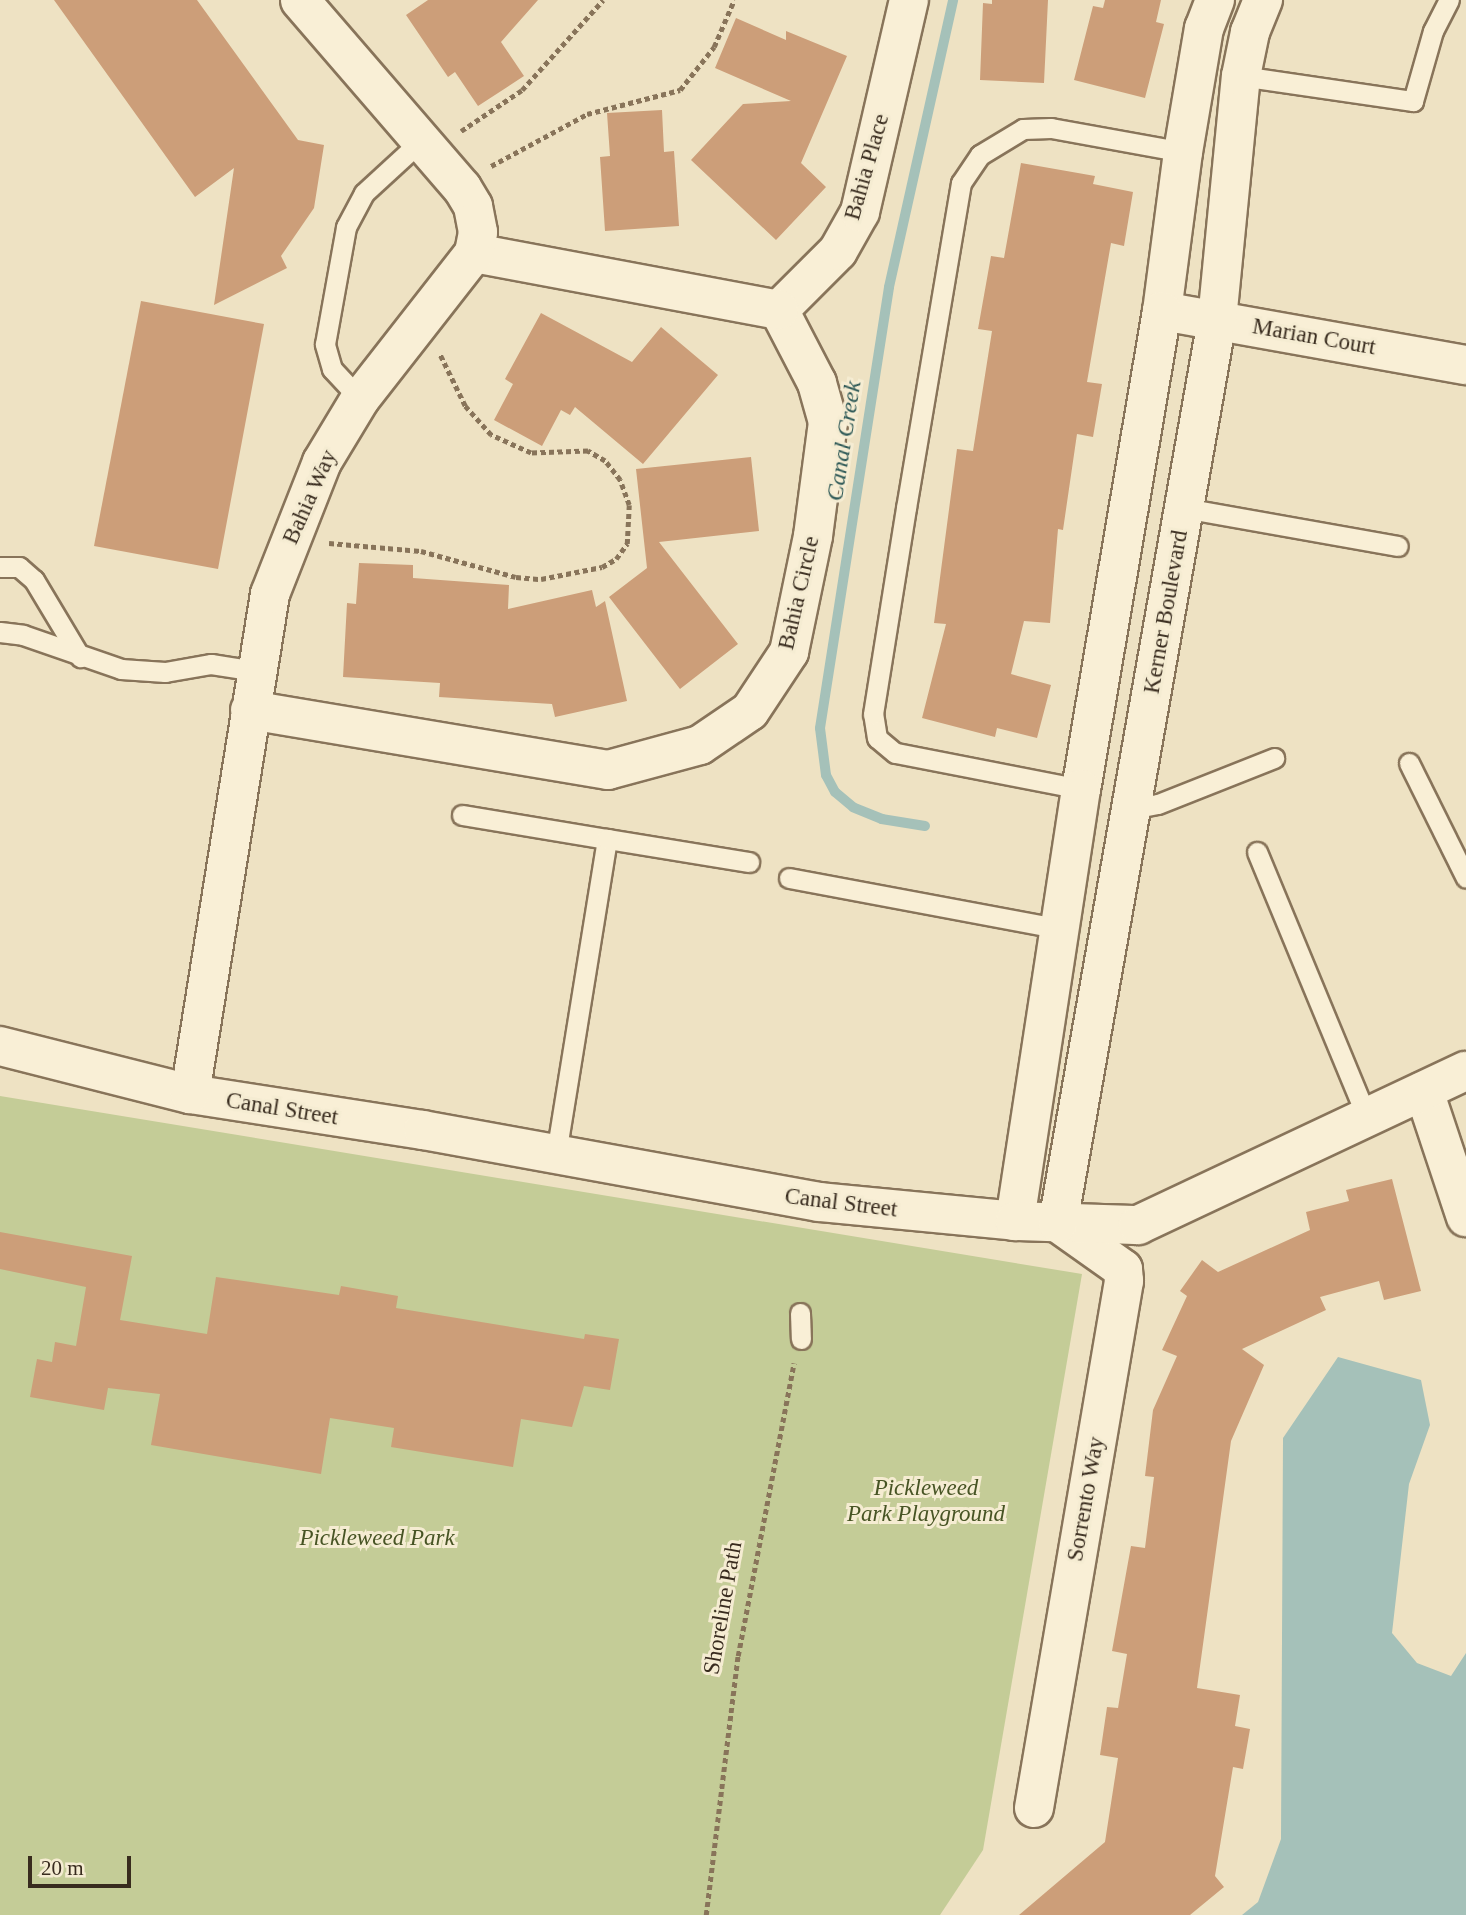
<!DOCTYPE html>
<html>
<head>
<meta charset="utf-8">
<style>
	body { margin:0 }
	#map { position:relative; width:1466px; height:1915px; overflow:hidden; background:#eee2c3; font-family:"Times New Roman",serif }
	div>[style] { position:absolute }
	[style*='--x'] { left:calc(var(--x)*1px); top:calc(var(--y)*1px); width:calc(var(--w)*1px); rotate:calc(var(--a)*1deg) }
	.green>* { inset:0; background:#c4cc97 }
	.water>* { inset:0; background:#a5c1b9 }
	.stream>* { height:10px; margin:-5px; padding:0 5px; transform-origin:5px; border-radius:5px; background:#a5c1b9 }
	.building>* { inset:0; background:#cc9e79 }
	.path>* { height:4.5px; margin-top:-2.25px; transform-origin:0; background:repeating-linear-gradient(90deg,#88745a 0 5px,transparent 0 8.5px) }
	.roads { filter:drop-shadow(2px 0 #88745a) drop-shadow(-2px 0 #88745a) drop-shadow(0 2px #88745a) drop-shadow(0 -2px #88745a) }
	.service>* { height:19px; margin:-9.5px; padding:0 9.5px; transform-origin:9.5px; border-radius:9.5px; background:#f9efd6 }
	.minor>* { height:38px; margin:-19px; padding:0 19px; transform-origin:19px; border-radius:19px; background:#f9efd6 }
	.tertiary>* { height:38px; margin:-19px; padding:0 19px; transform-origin:19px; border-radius:19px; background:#f9efd6 }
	span { translate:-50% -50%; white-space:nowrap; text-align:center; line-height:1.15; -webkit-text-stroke:6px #f5ecd2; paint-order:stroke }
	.street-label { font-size:23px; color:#382b1e }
	.park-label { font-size:23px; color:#475424; font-style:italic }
	.water-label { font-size:24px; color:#2d5856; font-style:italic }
	.scale { position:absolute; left:28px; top:1856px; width:103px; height:32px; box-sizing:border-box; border:4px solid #382b1e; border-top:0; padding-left:9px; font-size:21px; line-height:24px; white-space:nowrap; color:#382b1e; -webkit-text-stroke:5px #f5ecd2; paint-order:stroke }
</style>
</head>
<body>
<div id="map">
	<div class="green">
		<i style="clip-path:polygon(0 1096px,1082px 1274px,983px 1850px,940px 1915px,0 1915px)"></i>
	</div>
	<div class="water">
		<i style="clip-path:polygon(1338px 1357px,1421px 1380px,1430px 1425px,1409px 1484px,1392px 1633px,1417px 1663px,1451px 1676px,1466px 1653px,1466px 1915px,1242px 1915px,1258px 1902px,1281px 1839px,1283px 1438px)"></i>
	</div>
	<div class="stream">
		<i style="--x:925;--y:826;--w:44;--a:-170.8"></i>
		<i style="--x:882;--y:819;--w:31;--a:-158"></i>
		<i style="--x:853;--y:807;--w:23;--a:-140"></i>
		<i style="--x:835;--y:792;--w:19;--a:-118"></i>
		<i style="--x:826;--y:775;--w:47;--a:-97.3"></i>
		<i style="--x:820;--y:728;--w:446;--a:-81.1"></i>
		<i style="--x:889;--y:287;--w:294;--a:-77.4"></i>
	</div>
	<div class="building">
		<i style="clip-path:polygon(54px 0,197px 0,298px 140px,324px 145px,314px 208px,281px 256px,287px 268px,214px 305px,234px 168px,195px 197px)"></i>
		<i style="clip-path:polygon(428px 0,538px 0,501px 42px,524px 76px,478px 106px,455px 72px,448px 77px,406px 15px)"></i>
		<i style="clip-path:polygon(992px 0,1048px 0,1044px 83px,980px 80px,983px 3px,992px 4px)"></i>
		<i style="clip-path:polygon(1105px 0,1161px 0,1156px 22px,1164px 24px,1145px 98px,1074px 80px,1093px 6px,1103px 8px)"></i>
		<i style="clip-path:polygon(736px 18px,786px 40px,786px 31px,847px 56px,801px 163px,826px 187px,776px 240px,691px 160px,743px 104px,791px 101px,715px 68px)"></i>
		<i style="clip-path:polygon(662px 110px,664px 152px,674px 151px,679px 226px,605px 231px,600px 157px,610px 156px,607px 113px)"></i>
		<i style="clip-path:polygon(1021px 163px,1095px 176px,1093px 184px,1133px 192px,1124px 246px,1111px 243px,1087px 382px,1102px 384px,1093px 437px,1077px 434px,1063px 530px,1058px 529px,1050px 623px,1024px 621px,1011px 674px,1051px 685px,1037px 738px,997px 728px,995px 737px,922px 718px,946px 624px,934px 623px,957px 449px,973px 451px,992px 331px,978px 329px,991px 256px,1004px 258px)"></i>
		<i style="clip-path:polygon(141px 301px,264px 324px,218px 569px,94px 546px)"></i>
		<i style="clip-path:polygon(541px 313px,632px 362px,661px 327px,718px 375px,643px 464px,575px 407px,570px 415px,561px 410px,542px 446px,494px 420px,513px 384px,505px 379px)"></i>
		<i style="clip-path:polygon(751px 457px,759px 531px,659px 542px,738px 644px,680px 689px,609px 597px,647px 568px,636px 469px)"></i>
		<i style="clip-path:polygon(359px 563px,413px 565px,413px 578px,509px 585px,508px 609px,592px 590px,596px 607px,605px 601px,627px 701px,555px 717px,552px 704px,439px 697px,440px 683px,343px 677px,347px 603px,356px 604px)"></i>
		<i style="clip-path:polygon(1392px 1179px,1421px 1291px,1384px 1300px,1379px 1281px,1320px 1297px,1326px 1310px,1242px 1349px,1264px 1365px,1231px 1441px,1197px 1688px,1240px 1695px,1235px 1726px,1250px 1729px,1243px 1769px,1233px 1767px,1215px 1876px,1224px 1887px,1190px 1915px,1019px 1915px,1105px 1842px,1118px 1758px,1100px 1755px,1107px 1707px,1118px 1708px,1127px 1654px,1112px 1651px,1131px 1546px,1145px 1548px,1154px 1477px,1145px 1476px,1153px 1410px,1177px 1356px,1162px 1350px,1187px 1296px,1180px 1291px,1202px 1260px,1218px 1272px,1310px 1230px,1306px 1212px,1349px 1201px,1346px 1190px)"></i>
		<i style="clip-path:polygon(0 1232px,132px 1256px,120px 1320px,207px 1334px,216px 1277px,339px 1295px,341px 1286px,398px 1296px,396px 1308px,584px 1339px,585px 1334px,619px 1339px,610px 1390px,584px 1386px,572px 1427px,521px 1419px,513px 1467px,391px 1447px,394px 1428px,330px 1418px,321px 1474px,151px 1445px,160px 1394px,108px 1388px,104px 1410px,30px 1397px,37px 1359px,52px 1362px,55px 1342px,76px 1346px,86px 1287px,0 1269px)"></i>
	</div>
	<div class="path">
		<i style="--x:461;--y:131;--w:73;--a:-33.9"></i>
		<i style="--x:522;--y:90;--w:121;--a:-48"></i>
		<i style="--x:491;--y:166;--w:109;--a:-28.4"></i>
		<i style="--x:587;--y:114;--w:96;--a:-14.5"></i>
		<i style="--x:680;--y:90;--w:55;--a:-51.7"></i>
		<i style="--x:714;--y:47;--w:51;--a:-66.9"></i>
		<i style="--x:329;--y:543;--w:92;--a:5"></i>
		<i style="--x:421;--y:551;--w:98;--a:15.3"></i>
		<i style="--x:516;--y:577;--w:25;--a:5"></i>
		<i style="--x:541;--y:579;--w:62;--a:-11.1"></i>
		<i style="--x:602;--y:567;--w:16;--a:-30"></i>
		<i style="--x:616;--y:559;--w:19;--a:-54"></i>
		<i style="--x:627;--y:544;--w:39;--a:-87"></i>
		<i style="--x:629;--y:505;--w:27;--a:-110"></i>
		<i style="--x:620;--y:480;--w:24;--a:-128"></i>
		<i style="--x:605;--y:461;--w:20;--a:-150"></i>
		<i style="--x:588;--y:451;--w:57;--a:178"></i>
		<i style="--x:531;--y:453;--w:44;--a:-155.8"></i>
		<i style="--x:491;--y:435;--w:39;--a:-132"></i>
		<i style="--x:465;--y:406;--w:57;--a:-116.1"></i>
		<i style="--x:706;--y:1915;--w:261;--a:-83"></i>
		<i style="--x:738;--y:1656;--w:298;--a:-79.2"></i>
	</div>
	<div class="roads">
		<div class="service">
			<i style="--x:1241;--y:76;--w:174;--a:8.3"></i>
			<i style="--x:1413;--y:101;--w:73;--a:-74.1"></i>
			<i style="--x:1433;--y:31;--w:35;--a:-63"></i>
			<i style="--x:360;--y:399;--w:41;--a:-133"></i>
			<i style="--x:332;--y:369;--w:26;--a:-106"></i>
			<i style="--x:325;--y:344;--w:119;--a:-79.8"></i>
			<i style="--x:346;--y:227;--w:38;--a:-62"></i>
			<i style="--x:364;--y:193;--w:80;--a:-42.5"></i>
			<i style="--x:1184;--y:508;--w:217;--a:10.1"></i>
			<i style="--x:0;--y:567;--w:19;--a:0"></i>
			<i style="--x:19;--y:567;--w:20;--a:41"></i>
			<i style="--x:34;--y:580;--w:90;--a:59.1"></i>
			<i style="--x:0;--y:632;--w:23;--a:7"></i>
			<i style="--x:23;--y:635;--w:104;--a:19.1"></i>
			<i style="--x:121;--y:669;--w:44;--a:3.9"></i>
			<i style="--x:165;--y:672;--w:47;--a:-9.9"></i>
			<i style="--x:211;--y:664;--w:46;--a:8.8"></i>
			<i style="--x:1409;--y:763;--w:128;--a:63.6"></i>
			<i style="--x:1081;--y:789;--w:189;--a:-169"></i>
			<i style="--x:895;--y:753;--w:23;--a:-140"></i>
			<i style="--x:877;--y:738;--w:24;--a:-99"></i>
			<i style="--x:873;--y:714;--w:209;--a:-80.9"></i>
			<i style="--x:906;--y:508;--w:330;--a:-80.4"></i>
			<i style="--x:961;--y:183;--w:34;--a:-56"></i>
			<i style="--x:980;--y:155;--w:50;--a:-31.2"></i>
			<i style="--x:1023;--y:129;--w:28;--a:-2"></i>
			<i style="--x:1051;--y:128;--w:134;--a:10.3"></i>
			<i style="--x:1132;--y:809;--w:26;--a:-11"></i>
			<i style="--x:1158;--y:804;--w:125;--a:-21.6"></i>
			<i style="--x:462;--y:815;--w:147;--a:9.4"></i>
			<i style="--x:607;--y:839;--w:320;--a:99.2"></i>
			<i style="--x:607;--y:839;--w:144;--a:9.2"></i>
			<i style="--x:1257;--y:852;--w:288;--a:67.5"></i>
			<i style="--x:789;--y:878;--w:278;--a:10.6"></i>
			<i style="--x:800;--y:1313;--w:26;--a:88"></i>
		</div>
		<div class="minor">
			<i style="--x:779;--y:310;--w:83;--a:-45"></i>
			<i style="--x:838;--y:251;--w:45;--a:-60.6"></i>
			<i style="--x:860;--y:212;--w:218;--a:-77"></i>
			<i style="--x:1162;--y:311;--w:309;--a:10.1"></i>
			<i style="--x:250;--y:710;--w:363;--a:9.5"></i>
			<i style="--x:608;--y:770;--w:95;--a:-15.2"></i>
			<i style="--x:700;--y:745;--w:60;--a:-34.2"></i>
			<i style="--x:750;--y:711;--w:71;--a:-56.5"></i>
			<i style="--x:789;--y:652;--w:118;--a:-78.3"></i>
			<i style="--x:813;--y:536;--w:115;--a:-82.5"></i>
			<i style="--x:828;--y:422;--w:41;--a:-105.8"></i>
			<i style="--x:817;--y:383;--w:82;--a:-117.5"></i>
			<i style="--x:779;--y:310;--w:310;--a:-169.4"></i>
			<i style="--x:0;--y:1046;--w:196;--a:14.2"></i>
			<i style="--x:190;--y:1094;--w:236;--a:8.8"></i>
			<i style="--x:423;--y:1130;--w:402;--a:10.3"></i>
			<i style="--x:819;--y:1202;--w:197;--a:5.5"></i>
			<i style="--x:1424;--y:1091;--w:133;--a:71.6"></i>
			<i style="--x:190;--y:1094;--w:506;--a:-80.91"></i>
			<i style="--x:270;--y:594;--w:142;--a:-68.5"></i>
			<i style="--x:322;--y:462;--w:74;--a:-58.9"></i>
			<i style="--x:360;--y:399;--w:185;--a:-52"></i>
			<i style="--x:474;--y:253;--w:21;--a:-79"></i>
			<i style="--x:478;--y:232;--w:26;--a:-101"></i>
			<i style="--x:473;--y:206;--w:21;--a:-121"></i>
			<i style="--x:462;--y:188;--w:248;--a:-130.8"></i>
			<i style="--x:1034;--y:1808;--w:535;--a:-80.31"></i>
			<i style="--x:1124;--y:1281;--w:12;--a:-95"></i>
			<i style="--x:1123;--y:1269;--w:80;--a:-144.7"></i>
		</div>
		<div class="tertiary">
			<i style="--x:1215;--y:0;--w:30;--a:111"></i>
			<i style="--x:1204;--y:28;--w:126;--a:99.6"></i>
			<i style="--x:1183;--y:152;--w:160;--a:97.5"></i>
			<i style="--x:1162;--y:311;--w:485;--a:99.6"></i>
			<i style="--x:1081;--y:789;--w:437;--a:98.7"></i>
			<i style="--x:1015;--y:1221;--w:123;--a:1.9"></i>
			<i style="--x:1138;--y:1225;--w:362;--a:-25.2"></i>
			<i style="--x:1058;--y:1223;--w:917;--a:-80.01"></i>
			<i style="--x:1217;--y:320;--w:245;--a:-84.4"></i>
			<i style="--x:1241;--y:76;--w:45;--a:-78.4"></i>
			<i style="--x:1250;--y:32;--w:35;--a:-68"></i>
		</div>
	</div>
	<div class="street-label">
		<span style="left:867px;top:167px;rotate:-74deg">Bahia Place</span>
		<span style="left:1314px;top:337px;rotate:10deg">Marian Court</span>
		<span style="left:310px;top:497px;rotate:-66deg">Bahia Way</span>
		<span style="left:799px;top:593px;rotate:-77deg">Bahia Circle</span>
		<span style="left:1166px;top:612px;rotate:-80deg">Kerner Boulevard</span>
		<span style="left:282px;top:1109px;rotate:9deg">Canal Street</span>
		<span style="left:841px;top:1203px;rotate:7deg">Canal Street</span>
		<span style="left:1086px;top:1499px;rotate:-80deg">Sorrento Way</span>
		<span style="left:723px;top:1608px;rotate:-80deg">Shoreline Path</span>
	</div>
	<div class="park-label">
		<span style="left:926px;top:1501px">Pickleweed<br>Park Playground</span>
		<span style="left:377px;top:1538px">Pickleweed Park</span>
	</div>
	<div class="water-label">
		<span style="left:844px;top:441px;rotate:-81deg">Canal Creek</span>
	</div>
	<div class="scale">20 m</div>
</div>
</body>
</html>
